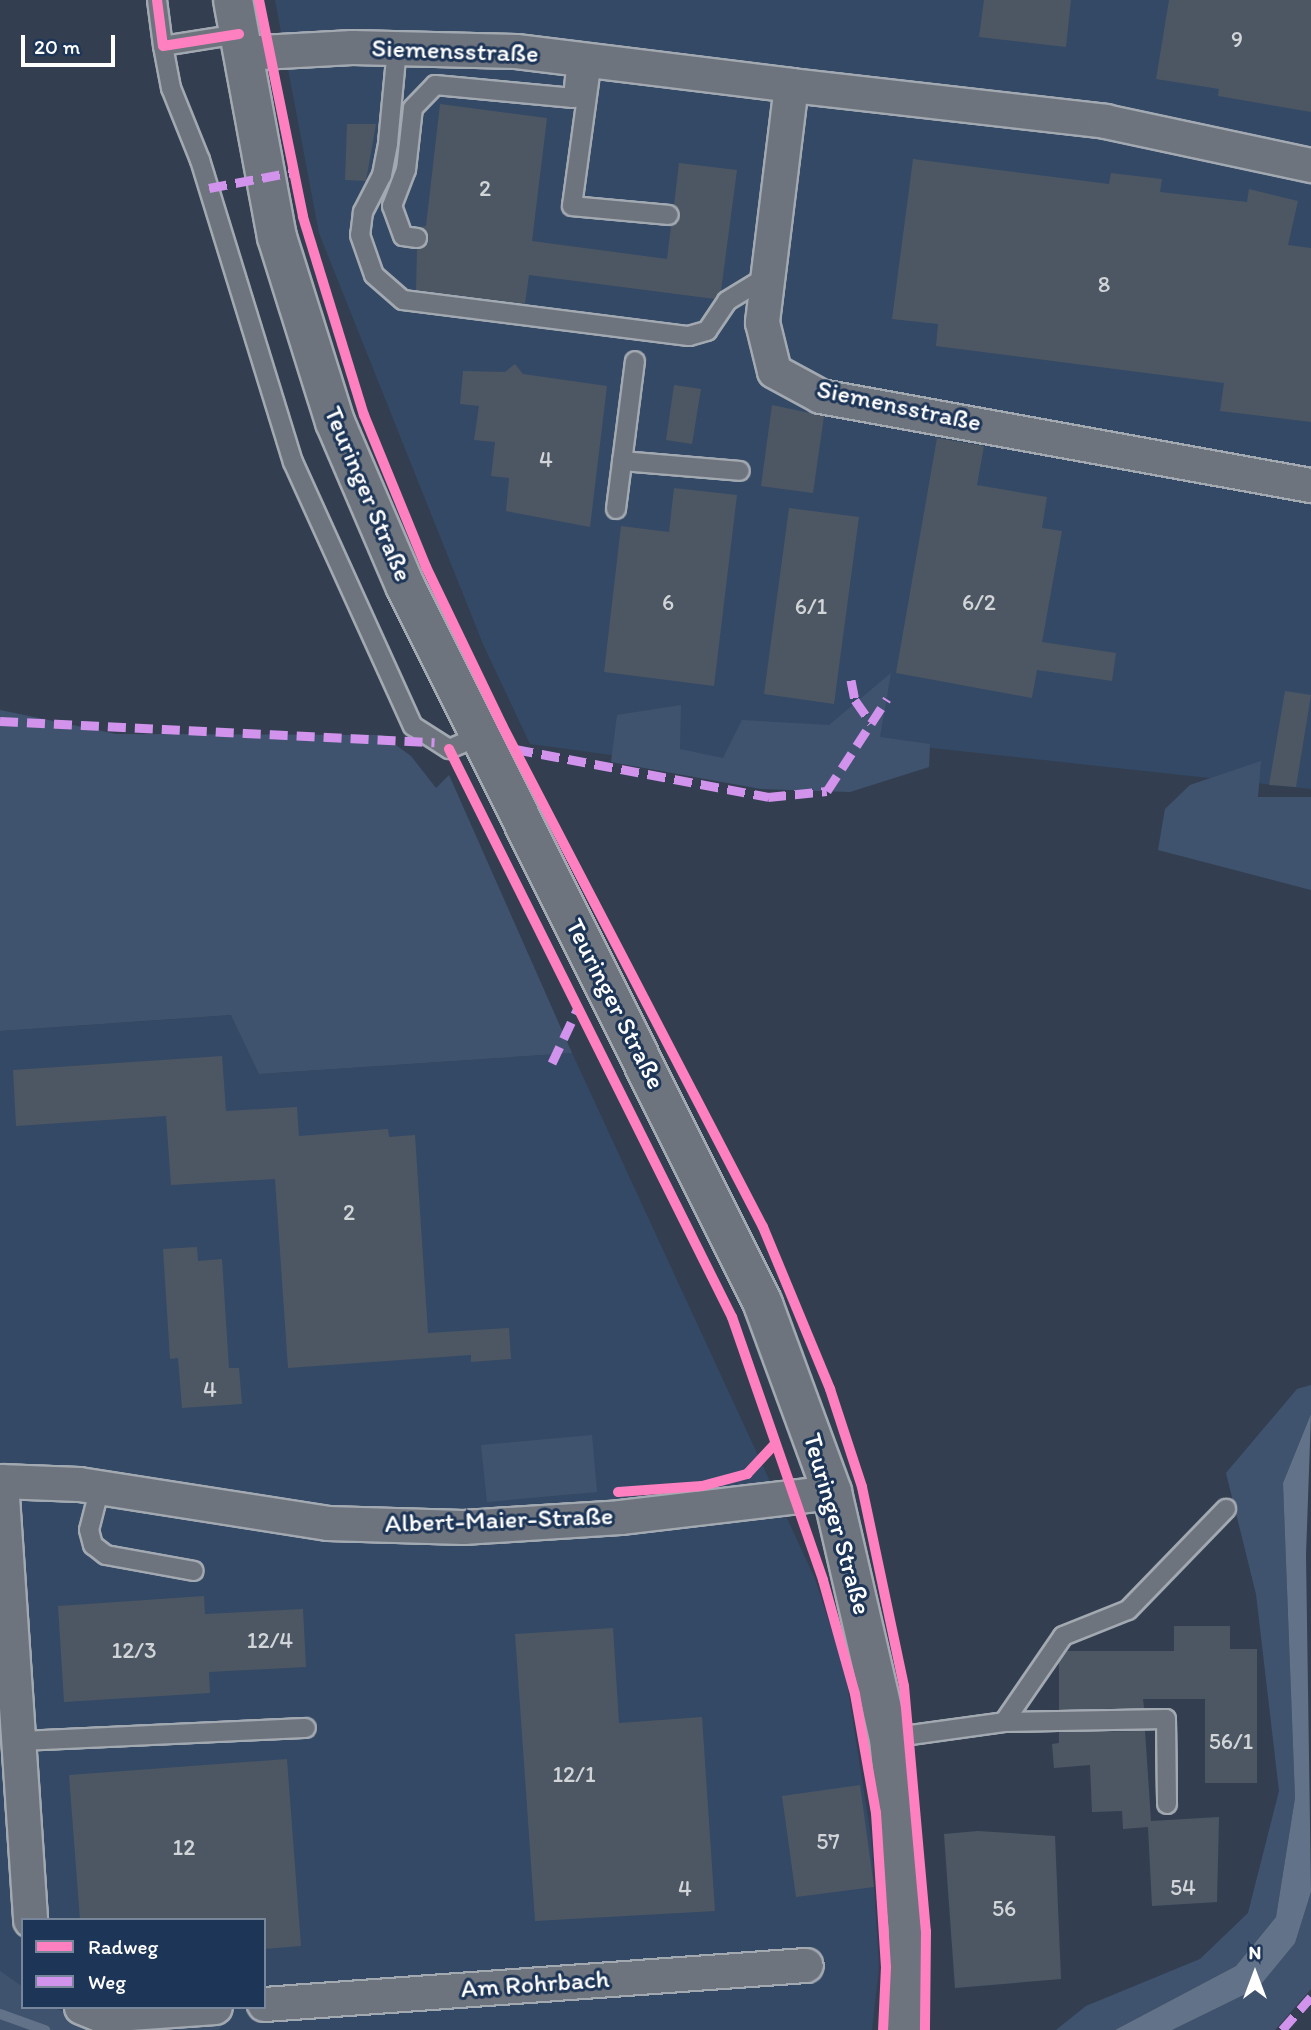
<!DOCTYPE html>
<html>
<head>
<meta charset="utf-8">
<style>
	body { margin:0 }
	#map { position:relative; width:1311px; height:2030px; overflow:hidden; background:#333f51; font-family:Itim,sans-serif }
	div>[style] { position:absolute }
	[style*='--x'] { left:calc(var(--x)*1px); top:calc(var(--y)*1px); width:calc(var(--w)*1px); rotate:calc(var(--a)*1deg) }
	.built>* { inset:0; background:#344965 }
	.green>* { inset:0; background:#40536e }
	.water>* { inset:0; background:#627389 }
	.stream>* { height:10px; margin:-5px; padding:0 5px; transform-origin:5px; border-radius:5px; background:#627389 }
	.building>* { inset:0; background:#4d5764 }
	.roads { filter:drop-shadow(2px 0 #a3a9b1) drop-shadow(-2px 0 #a3a9b1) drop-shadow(0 2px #a3a9b1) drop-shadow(0 -2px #a3a9b1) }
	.service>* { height:18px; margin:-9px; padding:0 9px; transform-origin:9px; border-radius:9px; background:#6e747e }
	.minor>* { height:33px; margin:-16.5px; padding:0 16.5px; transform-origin:16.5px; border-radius:16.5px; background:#6e747e }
	.tertiary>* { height:38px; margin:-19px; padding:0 19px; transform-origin:19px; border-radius:19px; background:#6e747e }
	.quiet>* { height:9px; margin-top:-4.5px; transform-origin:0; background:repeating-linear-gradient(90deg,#d193ec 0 18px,transparent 0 27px) }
	.cycleway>* { height:10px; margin:-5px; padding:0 5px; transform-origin:5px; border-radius:5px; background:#ff80c0 }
	span { translate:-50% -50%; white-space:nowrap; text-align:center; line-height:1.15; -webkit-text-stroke:6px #1d3557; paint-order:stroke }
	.number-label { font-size:23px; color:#d2d5d8 }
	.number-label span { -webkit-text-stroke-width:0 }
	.street-label { font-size:26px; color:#fff }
	.legend { position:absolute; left:21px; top:1918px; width:245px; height:91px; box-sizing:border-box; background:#1d3557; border:2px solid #77869a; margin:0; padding:9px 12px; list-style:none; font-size:21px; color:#fff }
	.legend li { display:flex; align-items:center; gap:14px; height:35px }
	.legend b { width:35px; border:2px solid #77869a }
	.north { position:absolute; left:1220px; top:1939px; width:70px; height:70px; -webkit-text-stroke:5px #1d3557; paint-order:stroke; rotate:0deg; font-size:19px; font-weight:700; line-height:28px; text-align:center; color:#fff }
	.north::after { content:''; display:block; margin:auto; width:24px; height:32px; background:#fff; clip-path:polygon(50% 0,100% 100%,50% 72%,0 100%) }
	.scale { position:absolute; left:21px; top:35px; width:94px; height:32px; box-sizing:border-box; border:4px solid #fff; border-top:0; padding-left:9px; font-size:21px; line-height:24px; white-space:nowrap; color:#fff; -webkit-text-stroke:5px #1d3557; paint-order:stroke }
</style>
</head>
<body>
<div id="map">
	<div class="built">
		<i style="clip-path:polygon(275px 0,1311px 0,1311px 789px,904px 745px,858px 788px,530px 744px,483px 644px,319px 233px)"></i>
		<i style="clip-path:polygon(evenodd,232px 1015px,259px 1074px,572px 1053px,815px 1579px,845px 1671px,871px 1837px,879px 1967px,872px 2030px,0 2030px,0 1031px,232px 1015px,23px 1920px,264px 1920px,264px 2007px,23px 2007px,23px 1920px)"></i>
	</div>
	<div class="green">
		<i style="clip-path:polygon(891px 673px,880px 737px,930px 744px,929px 767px,850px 792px,761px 789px,611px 762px,617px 715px,681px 705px,680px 749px,723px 758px,742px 720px,829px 725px)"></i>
		<i style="clip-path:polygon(0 710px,116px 734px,382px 735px,411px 756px,436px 788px,449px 775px,572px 1053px,259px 1074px,231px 1015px,0 1031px)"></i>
		<i style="clip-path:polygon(1261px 761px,1258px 797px,1311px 797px,1311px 890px,1158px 850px,1165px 809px,1190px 785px)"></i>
		<i style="clip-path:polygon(1311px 1385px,1311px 1414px,1283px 1483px,1295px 1798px,1276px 1917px,1236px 1966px,1115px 2030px,1056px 2030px,1086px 2006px,1200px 1959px,1248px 1913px,1279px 1791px,1256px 1594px,1226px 1473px,1297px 1389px)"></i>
		<i style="clip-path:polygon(592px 1435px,597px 1492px,487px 1502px,481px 1445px)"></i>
		<i style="clip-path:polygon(1311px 1892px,1311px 1989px,1275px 2030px,1172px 2030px,1258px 1988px,1295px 1943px)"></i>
		<i style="clip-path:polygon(0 1971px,23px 1987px,23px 2007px,52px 2007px,98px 2027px,225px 2019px,219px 2030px,0 2030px)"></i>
	</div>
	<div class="water">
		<i style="clip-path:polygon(1311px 1414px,1306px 1555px,1311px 1892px,1295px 1943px,1258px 1988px,1172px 2030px,1115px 2030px,1236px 1966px,1276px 1917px,1295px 1798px,1283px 1483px)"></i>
	</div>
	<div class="stream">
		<i style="--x:0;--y:2014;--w:48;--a:19.6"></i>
	</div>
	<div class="building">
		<i style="clip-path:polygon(984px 0,1071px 0,1066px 47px,979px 37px)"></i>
		<i style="clip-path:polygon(1169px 0,1311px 0,1311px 112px,1218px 96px,1219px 89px,1156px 79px)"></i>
		<i style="clip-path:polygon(440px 104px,547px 118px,532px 241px,667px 259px,671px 226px,680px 217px,674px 205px,679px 163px,737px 170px,721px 291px,715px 299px,529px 275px,525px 304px,416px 290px,417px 249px,428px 239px,420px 227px,426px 226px)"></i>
		<i style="clip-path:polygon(347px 124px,376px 124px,366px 181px,345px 180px)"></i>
		<i style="clip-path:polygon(913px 159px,1109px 184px,1111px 173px,1162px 179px,1160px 192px,1247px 202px,1249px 189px,1298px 201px,1288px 245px,1311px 248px,1311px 422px,1220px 411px,1224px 383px,936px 346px,938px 324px,892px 319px)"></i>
		<i style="clip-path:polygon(515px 364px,523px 374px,607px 386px,590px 527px,506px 511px,509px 478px,491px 476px,495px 442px,474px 440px,479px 406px,460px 404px,463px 371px,505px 372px)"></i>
		<i style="clip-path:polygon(674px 385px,701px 389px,692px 444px,666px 440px)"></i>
		<i style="clip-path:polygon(772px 405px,824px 416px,813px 493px,761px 486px)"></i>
		<i style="clip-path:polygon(937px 438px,984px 446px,977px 485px,1047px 497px,1042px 528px,1062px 531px,1042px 642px,1116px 653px,1112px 681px,1037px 670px,1032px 698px,896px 673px)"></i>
		<i style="clip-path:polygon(674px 488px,737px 495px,714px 686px,604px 672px,621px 526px,669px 532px)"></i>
		<i style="clip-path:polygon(789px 508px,859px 517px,834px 704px,764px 694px)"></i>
		<i style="clip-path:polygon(1285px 691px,1311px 695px,1296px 787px,1269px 785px)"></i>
		<i style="clip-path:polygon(222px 1056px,226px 1111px,297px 1107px,299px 1136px,388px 1129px,389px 1137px,415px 1135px,428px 1333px,509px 1328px,511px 1359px,471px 1362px,471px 1355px,288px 1368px,275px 1179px,171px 1185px,166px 1116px,16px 1126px,13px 1070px)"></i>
		<i style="clip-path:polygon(197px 1247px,198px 1261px,222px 1259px,229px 1368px,239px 1368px,242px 1404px,182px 1408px,178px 1358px,170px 1359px,163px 1249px)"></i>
		<i style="clip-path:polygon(204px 1596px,205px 1614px,303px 1609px,306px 1667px,209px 1672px,210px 1693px,64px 1702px,58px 1606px)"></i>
		<i style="clip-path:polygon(1174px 1626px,1230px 1626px,1230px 1649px,1257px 1649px,1257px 1783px,1205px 1783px,1205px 1699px,1143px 1699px,1144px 1708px,1059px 1710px,1059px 1661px,1067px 1651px,1174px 1651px)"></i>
		<i style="clip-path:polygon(613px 1628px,619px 1723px,702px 1717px,715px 1911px,535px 1921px,515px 1634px)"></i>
		<i style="clip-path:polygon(1145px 1731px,1151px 1821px,1219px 1817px,1217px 1902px,1152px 1906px,1148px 1827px,1123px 1829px,1122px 1811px,1092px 1812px,1090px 1765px,1054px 1768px,1052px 1744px,1059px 1743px,1059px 1732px)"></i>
		<i style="clip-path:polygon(287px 1759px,301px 1946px,264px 1949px,264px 1920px,80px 1920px,69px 1775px)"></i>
		<i style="clip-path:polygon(860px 1785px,874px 1887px,796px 1897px,782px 1796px)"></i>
		<i style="clip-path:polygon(978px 1831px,1055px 1836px,1061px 1979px,955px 1988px,944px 1834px)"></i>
	</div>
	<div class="roads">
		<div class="service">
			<i style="--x:157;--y:0;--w:46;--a:82.6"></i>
			<i style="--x:163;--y:46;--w:77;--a:-9"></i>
			<i style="--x:163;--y:46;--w:43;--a:79.2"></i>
			<i style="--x:171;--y:88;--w:78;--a:68.1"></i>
			<i style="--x:200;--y:160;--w:316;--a:72.9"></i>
			<i style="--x:293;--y:462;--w:290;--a:65.6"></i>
			<i style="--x:413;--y:726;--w:43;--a:32.6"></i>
			<i style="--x:449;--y:749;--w:34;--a:-23"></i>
			<i style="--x:397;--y:48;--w:96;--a:95.4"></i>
			<i style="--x:388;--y:144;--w:32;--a:101"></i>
			<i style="--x:382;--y:175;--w:42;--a:117.2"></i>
			<i style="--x:363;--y:212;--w:23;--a:97"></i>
			<i style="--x:360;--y:235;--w:42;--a:70.7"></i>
			<i style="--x:374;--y:275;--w:38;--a:41"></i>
			<i style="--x:403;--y:300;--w:288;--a:7.2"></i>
			<i style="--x:689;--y:336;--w:19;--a:-16"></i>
			<i style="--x:707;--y:331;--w:36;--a:-56"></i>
			<i style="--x:727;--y:301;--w:48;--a:-31.4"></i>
			<i style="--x:592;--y:60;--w:147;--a:97.8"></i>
			<i style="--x:572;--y:206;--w:97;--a:5.3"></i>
			<i style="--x:417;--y:238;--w:14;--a:-172"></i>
			<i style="--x:403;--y:236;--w:32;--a:-110"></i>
			<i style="--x:392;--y:206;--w:39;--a:-69"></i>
			<i style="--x:406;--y:170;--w:62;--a:-83.6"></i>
			<i style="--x:413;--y:108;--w:32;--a:-46"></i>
			<i style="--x:435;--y:85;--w:139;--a:5.4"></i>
			<i style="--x:573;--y:98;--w:40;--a:-84.3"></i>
			<i style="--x:622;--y:461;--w:118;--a:4.8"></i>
			<i style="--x:616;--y:509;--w:149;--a:-82.7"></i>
			<i style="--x:100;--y:1487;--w:44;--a:104.3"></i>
			<i style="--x:89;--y:1530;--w:16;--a:75"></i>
			<i style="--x:93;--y:1545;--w:16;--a:38"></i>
			<i style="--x:106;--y:1555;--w:89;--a:10.3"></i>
			<i style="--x:1004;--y:1722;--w:162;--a:-1.1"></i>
			<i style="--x:1166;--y:1719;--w:85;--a:89.3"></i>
			<i style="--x:889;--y:1738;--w:116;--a:-7.9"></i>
			<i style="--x:1004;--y:1722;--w:104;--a:-55.5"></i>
			<i style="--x:1063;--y:1636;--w:70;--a:-21.8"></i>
			<i style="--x:1128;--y:1610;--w:141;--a:-45.9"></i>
			<i style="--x:19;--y:1741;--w:287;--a:-2.6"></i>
		</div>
		<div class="minor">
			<i style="--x:242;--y:53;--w:110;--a:-3.1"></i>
			<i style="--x:352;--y:47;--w:164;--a:1.4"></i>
			<i style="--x:516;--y:51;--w:277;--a:7"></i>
			<i style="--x:791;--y:85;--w:239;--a:97"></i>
			<i style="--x:762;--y:322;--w:50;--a:76.2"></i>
			<i style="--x:774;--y:371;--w:52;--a:28.5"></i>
			<i style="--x:820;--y:396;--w:499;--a:10.3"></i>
			<i style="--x:791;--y:85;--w:316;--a:6.5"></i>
			<i style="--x:1105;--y:121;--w:211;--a:12.1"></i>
			<i style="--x:0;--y:1481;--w:79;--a:2.2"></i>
			<i style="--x:79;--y:1484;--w:251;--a:8.9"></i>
			<i style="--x:327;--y:1523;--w:136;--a:1.7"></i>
			<i style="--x:463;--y:1527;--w:157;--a:-3.6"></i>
			<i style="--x:620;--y:1517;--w:213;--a:-6.7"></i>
			<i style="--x:1;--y:1481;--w:440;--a:86.2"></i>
			<i style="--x:264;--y:2004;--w:543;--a:-4.12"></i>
			<i style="--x:81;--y:2007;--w:22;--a:22"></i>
			<i style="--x:101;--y:2015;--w:114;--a:-4"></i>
		</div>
		<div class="tertiary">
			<i style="--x:233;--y:0;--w:241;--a:79.5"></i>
			<i style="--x:277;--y:237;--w:194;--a:72.6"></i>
			<i style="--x:335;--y:422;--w:177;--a:66.8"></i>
			<i style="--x:405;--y:585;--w:803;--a:63.53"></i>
			<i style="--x:763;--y:1304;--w:200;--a:69.8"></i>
			<i style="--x:832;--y:1492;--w:253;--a:77"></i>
			<i style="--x:889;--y:1738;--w:194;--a:84.4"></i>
			<i style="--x:908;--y:1931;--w:99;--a:93.5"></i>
		</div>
	</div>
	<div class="quiet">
		<i style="--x:209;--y:188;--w:86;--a:-10.8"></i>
		<i style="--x:851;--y:680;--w:20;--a:79"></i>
		<i style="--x:855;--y:700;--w:28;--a:55"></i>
		<i style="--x:0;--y:721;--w:435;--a:2.8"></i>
		<i style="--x:515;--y:749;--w:258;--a:10.7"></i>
		<i style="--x:768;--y:797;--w:59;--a:-5.8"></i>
		<i style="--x:827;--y:791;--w:110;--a:-56.9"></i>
		<i style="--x:552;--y:1063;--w:63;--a:-64.7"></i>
		<i style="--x:1282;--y:2030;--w:44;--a:-48.7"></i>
	</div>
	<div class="cycleway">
		<i style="--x:157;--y:0;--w:46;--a:82.6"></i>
		<i style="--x:163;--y:46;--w:77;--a:-9"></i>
		<i style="--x:259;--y:0;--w:221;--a:78.5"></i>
		<i style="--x:303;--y:217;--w:207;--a:72.9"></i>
		<i style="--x:364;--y:415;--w:164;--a:67.8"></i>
		<i style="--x:426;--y:567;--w:175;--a:64.3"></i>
		<i style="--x:502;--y:725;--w:566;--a:62.53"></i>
		<i style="--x:763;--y:1227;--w:175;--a:67.5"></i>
		<i style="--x:830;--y:1389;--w:103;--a:71.9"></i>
		<i style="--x:862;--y:1487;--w:203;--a:78.1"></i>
		<i style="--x:904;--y:1686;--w:246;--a:84.9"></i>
		<i style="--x:926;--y:1931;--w:99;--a:90.6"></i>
		<i style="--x:449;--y:749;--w:635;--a:63.52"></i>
		<i style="--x:732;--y:1317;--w:278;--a:70.9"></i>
		<i style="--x:823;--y:1580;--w:118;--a:74.3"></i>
		<i style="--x:855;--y:1694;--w:121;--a:80"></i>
		<i style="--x:876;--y:1813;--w:154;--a:86.3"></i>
		<i style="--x:886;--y:1967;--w:63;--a:92.7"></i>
		<i style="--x:618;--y:1492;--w:84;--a:-4.1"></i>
		<i style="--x:702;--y:1486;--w:47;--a:-14.9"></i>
		<i style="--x:747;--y:1474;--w:41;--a:-47"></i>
	</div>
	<div class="number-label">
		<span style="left:1237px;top:39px">9</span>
		<span style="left:485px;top:188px">2</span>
		<span style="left:1104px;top:284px">8</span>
		<span style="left:546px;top:459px">4</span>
		<span style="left:668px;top:602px">6</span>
		<span style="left:979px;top:602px">6/2</span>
		<span style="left:811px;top:606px">6/1</span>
		<span style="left:349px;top:1212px">2</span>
		<span style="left:210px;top:1389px">4</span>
		<span style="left:270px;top:1640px">12/4</span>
		<span style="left:134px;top:1650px">12/3</span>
		<span style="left:1231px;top:1741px">56/1</span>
		<span style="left:574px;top:1774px">12/1</span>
		<span style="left:828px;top:1841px">57</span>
		<span style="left:184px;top:1847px">12</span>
		<span style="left:1183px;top:1887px">54</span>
		<span style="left:685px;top:1888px">4</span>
		<span style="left:1004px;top:1908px">56</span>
	</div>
	<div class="street-label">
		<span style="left:455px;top:51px;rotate:2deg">Siemensstraße</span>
		<span style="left:899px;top:406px;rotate:12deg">Siemensstraße</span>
		<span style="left:368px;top:494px;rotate:67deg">Teuringer Straße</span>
		<span style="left:615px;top:1004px;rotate:63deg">Teuringer Straße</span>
		<span style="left:499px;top:1520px;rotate:-2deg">Albert-Maier-Straße</span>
		<span style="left:837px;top:1524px;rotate:74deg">Teuringer Straße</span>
		<span style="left:535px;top:1984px;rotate:-4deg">Am Rohrbach</span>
	</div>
	<ul class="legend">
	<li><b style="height:9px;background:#ff80c0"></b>Radweg</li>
	<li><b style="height:9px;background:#d193ec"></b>Weg</li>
	</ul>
	<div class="north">N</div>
	<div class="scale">20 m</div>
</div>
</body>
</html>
